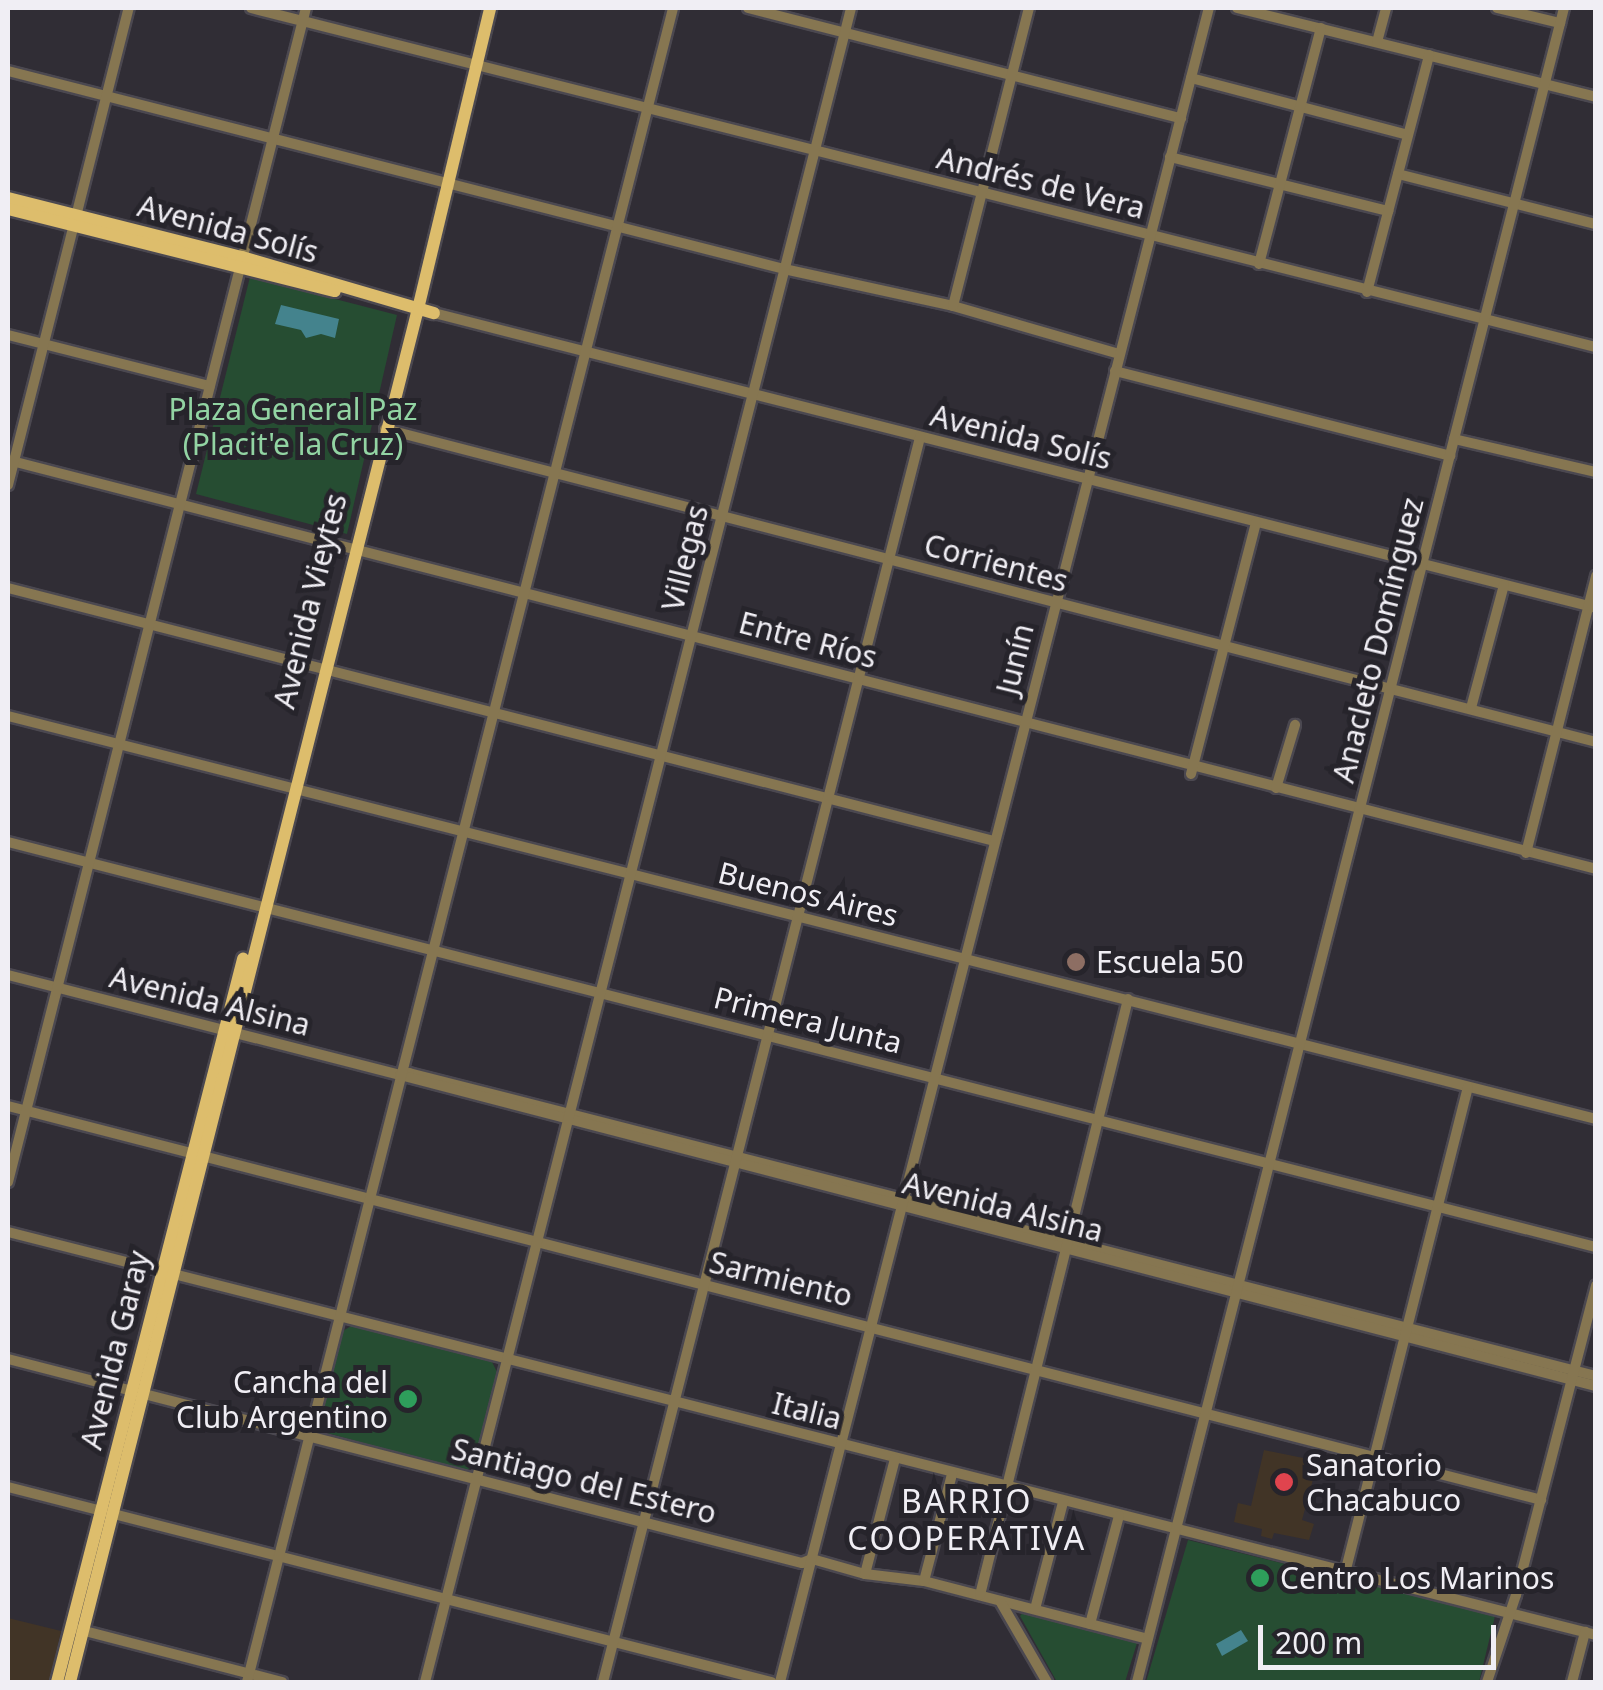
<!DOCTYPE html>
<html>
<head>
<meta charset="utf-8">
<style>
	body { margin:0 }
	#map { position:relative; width:1603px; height:1690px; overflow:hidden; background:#302d35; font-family:"Noto Sans",sans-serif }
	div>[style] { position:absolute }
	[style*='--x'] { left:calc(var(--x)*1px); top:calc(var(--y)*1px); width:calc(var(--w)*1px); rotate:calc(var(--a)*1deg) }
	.medical>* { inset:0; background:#413426 }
	.green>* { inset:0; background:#264d32 }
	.water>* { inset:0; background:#44838d }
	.roads { filter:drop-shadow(2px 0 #4b4850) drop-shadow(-2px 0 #4b4850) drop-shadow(0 2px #4b4850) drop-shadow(0 -2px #4b4850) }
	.minor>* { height:10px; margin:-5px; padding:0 5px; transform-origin:5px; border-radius:5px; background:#867651 }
	.major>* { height:12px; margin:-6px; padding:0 6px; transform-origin:6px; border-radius:6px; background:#ddbd6c }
	.dots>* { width:28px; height:28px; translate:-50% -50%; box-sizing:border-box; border:5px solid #26242b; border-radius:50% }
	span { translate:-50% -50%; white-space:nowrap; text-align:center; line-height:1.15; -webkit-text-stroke:10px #26242b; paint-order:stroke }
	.street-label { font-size:30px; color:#f0eef4 }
	.park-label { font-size:30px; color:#92d4a3 }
	.poi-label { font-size:30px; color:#f0eef4 }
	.left { translate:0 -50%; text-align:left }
	.right { translate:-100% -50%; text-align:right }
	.neighbourhood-label { font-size:32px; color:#f0eef4; letter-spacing:2.5px }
	.frame { position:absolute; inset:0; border:10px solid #f0eef4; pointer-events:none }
	.scale { position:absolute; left:1258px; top:1625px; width:238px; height:45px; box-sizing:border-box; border:5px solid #f0eef4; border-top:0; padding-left:12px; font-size:30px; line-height:35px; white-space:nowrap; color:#f0eef4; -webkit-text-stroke:8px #26242b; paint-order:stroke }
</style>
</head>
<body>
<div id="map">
	<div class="medical">
		<i style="clip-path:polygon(1264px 1450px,1318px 1461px,1302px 1520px,1314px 1524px,1309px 1540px,1274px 1533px,1272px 1539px,1261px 1536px,1262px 1529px,1234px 1522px,1238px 1503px,1251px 1506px)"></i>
		<i style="clip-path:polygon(8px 1618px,61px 1631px,50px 1682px,8px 1682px)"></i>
	</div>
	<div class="green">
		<i style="clip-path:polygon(250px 277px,397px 315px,347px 534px,196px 494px)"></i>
		<i style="clip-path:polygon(353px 1325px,492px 1362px,498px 1374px,476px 1464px,466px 1471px,327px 1433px,319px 1423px,341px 1332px)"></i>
		<i style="clip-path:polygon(1188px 1540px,1495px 1616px,1479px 1682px,1146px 1682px)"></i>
		<i style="clip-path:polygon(1023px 1612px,1137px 1643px,1125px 1682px,1057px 1682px,1020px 1616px)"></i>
	</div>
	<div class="water">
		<i style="clip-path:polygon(281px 305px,339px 319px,335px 338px,321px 334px,306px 338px,301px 330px,275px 324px)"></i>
		<i style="clip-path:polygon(1241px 1630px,1248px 1641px,1222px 1656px,1216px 1644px)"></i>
	</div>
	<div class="roads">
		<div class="minor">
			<i style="--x:251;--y:8;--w:1387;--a:14.15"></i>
			<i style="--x:748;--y:8;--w:447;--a:14.3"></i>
			<i style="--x:1237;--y:8;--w:370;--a:13.9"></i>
			<i style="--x:1497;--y:8;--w:65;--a:13.4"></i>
			<i style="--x:1377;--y:42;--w:35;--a:-75"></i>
			<i style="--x:8;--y:71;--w:801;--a:14.31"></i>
			<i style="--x:784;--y:269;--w:173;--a:12.3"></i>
			<i style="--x:953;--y:306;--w:173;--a:16.1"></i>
			<i style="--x:1191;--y:78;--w:224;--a:14.7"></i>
			<i style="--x:1170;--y:157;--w:225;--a:13.9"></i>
			<i style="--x:1398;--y:174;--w:204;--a:14.2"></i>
			<i style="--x:1259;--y:264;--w:244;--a:-75.3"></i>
			<i style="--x:1367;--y:292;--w:245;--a:-75.3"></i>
			<i style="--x:953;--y:306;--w:308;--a:-75.7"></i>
			<i style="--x:434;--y:313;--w:1199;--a:14.24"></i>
			<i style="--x:8;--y:335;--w:208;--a:14.2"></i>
			<i style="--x:1115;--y:371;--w:346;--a:14.2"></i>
			<i style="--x:385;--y:429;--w:1251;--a:14.49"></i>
			<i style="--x:1454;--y:439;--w:146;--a:13.1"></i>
			<i style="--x:8;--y:460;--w:1640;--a:14.44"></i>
			<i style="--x:8;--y:485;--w:492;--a:-75.8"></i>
			<i style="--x:8;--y:588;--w:1018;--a:14.39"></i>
			<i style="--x:1471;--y:708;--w:127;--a:-75"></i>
			<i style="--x:8;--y:716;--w:1638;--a:14.24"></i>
			<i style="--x:1191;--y:774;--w:260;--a:-75.5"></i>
			<i style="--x:1276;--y:788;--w:66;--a:-73.2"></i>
			<i style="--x:8;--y:842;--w:1639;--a:14.31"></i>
			<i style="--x:1526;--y:853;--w:286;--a:-75.8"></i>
			<i style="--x:8;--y:975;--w:405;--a:14.3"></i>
			<i style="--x:8;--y:1106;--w:1583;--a:14.41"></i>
			<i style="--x:8;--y:1182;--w:1211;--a:-75.76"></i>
			<i style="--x:8;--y:1232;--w:1638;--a:14.24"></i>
			<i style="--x:8;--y:1359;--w:820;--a:14.41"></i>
			<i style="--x:802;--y:1563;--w:11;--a:-22"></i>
			<i style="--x:812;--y:1559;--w:55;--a:15.8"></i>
			<i style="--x:865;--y:1574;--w:59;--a:6.8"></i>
			<i style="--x:924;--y:1581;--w:231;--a:14.5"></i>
			<i style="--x:1596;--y:1376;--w:1225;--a:-165.68"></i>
			<i style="--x:409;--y:1073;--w:9;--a:167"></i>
			<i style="--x:400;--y:1075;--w:1236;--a:14.58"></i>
			<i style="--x:8;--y:1487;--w:788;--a:14.34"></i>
			<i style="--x:1345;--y:1573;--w:501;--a:-75.8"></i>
			<i style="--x:865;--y:1574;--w:119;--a:-75.4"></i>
			<i style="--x:924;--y:1581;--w:111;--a:-75.3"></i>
			<i style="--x:980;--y:1595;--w:614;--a:-76.05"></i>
			<i style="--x:1000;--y:1601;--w:94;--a:59.9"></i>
			<i style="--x:1035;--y:1609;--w:111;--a:-75.3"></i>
			<i style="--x:1090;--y:1624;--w:112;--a:-75"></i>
			<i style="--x:77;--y:1629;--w:212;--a:14.5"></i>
			<i style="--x:247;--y:1682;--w:1727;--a:-75.72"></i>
			<i style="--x:425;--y:1682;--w:1727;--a:-75.72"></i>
			<i style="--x:603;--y:1682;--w:1285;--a:-75.71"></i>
			<i style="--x:780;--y:1682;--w:1728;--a:-75.63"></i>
			<i style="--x:1137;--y:1682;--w:1728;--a:-75.69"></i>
			<i style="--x:1487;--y:1682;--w:92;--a:-71.6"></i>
			<i style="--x:1516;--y:1595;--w:320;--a:-75.5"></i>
			<i style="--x:1572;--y:1682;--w:52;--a:-75.4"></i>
		</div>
		<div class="major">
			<i style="--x:8;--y:198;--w:241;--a:14.2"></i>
			<i style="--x:242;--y:257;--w:200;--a:16.3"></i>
			<i style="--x:8;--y:209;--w:337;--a:14.1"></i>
			<i style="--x:57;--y:1682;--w:747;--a:-75.57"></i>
			<i style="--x:70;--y:1682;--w:1412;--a:-75.78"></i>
			<i style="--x:417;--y:313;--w:314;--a:-76.5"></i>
		</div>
	</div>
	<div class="dots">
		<i style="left:1076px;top:962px;background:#8d6e63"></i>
		<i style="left:408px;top:1399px;background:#2e9e5b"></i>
		<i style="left:1284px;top:1482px;background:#e0444e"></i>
		<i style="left:1260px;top:1578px;background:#2e9e5b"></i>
	</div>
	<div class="street-label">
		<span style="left:1041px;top:183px;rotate:14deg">Andrés de Vera</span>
		<span style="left:228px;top:229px;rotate:15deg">Avenida Solís</span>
		<span style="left:1021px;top:437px;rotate:14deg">Avenida Solís</span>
		<span style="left:685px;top:558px;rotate:-76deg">Villegas</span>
		<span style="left:996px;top:563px;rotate:15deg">Corrientes</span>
		<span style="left:310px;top:601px;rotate:-76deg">Avenida Vieytes</span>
		<span style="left:808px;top:640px;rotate:15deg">Entre Ríos</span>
		<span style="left:1378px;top:640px;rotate:-76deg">Anacleto Domínguez</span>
		<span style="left:1015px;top:659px;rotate:-76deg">Junín</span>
		<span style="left:808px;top:894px;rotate:14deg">Buenos Aires</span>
		<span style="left:210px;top:1001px;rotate:14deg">Avenida Alsina</span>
		<span style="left:808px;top:1020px;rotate:14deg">Primera Junta</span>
		<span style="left:1003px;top:1207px;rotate:14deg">Avenida Alsina</span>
		<span style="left:781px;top:1279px;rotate:14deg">Sarmiento</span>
		<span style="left:115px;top:1350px;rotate:-76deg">Avenida Garay</span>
		<span style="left:807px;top:1411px;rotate:14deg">Italia</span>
		<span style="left:584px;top:1481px;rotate:14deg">Santiago del Estero</span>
	</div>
	<div class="park-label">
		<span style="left:293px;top:426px">Plaza General Paz<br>(Placit'e la Cruz)</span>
	</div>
	<div class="poi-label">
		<span class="left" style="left:1096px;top:962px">Escuela 50</span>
		<span class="right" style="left:388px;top:1399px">Cancha del<br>Club Argentino</span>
		<span class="left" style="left:1306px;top:1482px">Sanatorio<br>Chacabuco</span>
		<span class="left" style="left:1280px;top:1578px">Centro Los Marinos</span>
	</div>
	<div class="neighbourhood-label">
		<span style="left:967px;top:1520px">BARRIO<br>COOPERATIVA</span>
	</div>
	<div class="frame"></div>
	<div class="scale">200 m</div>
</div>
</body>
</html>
